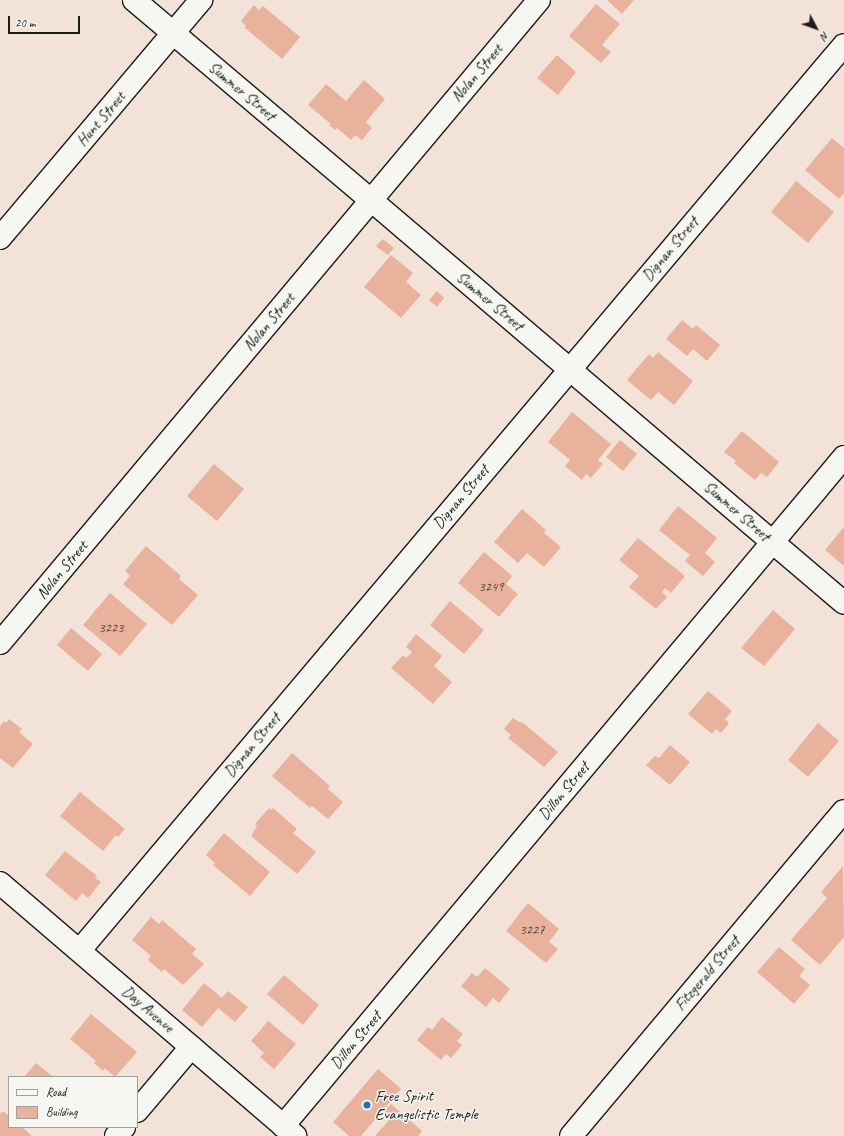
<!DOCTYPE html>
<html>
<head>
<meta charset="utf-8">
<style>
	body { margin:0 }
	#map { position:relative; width:844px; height:1136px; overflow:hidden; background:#f2e2d8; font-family:Caveat,sans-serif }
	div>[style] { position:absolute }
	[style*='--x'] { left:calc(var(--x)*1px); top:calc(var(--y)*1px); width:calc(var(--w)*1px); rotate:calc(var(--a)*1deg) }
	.building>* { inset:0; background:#e8b29c }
	.roads { filter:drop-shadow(1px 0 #1c1c1c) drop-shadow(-1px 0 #1c1c1c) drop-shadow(0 1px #1c1c1c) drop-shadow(0 -1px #1c1c1c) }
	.minor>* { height:22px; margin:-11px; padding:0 11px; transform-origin:11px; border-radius:11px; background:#f6f6f2 }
	.dots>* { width:11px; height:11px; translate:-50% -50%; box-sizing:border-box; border:2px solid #f6f6f2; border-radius:50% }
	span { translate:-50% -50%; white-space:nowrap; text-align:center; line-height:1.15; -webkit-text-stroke:3px #f6f6f2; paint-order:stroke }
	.number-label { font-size:14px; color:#4f423c }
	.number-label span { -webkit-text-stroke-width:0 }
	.street-label { font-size:16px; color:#1c1c1c }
	.poi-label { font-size:16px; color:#1c1c1c }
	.left { translate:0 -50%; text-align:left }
	.legend { position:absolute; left:8px; top:1076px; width:130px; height:52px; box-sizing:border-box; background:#f6f6f2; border:1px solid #9f9f9c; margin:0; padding:5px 7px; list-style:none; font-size:12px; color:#1c1c1c }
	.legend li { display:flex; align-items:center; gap:8px; height:20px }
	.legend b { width:20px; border:1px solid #9f9f9c }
	.north { position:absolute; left:796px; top:8px; width:40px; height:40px; -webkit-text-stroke:3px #f6f6f2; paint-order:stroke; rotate:131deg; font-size:11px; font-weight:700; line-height:16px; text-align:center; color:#1c1c1c }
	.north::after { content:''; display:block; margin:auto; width:14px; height:18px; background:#1c1c1c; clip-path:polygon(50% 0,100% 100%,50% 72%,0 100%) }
	.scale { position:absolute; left:8px; top:16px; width:72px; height:18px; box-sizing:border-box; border:2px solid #1c1c1c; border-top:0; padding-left:5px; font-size:12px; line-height:14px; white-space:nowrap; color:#1c1c1c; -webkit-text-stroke:3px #f6f6f2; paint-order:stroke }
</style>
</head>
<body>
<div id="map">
	<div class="building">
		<i style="clip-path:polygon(607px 0,634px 0,622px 14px)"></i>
		<i style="clip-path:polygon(596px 4px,620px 24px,602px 45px,611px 52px,601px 63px,569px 36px)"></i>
		<i style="clip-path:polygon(254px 5px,259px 10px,263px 6px,300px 37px,282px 59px,245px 28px,246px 26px,241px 21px)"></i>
		<i style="clip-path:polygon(557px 55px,576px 72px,558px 95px,537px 78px)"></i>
		<i style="clip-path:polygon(364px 80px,385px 99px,366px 122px,372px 128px,362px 140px,355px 135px,351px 140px,337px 128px,335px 130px,329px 125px,331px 124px,308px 105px,326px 84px,346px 101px)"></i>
		<i style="clip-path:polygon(832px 138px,844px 148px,844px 193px,839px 199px,805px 170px)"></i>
		<i style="clip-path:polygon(796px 181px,834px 212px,808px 243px,771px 212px)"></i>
		<i style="clip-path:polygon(383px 239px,394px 248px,388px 255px,376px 246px)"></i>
		<i style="clip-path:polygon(391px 255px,413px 273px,406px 282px,421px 295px,401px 318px,364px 287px)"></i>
		<i style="clip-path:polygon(437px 291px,444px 298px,437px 307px,429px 300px)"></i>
		<i style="clip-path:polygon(682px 320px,693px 329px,696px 325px,720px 345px,707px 361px,693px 349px,687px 356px,666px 339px)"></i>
		<i style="clip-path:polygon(658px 352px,693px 381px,674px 405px,658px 392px,651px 400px,627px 380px,649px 354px,653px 358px)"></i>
		<i style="clip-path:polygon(572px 412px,611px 444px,598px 460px,603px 464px,591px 478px,586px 474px,582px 480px,565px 466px,570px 460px,548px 442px)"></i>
		<i style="clip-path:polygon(742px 431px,779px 462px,767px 477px,761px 473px,755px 480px,734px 463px,736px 461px,724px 452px)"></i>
		<i style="clip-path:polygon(620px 440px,637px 454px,623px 471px,606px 457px)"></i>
		<i style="clip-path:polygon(214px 464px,244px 489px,217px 521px,187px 496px)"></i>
		<i style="clip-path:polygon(678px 506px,717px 538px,705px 553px,715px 562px,703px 576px,685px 561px,690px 555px,659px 530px)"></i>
		<i style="clip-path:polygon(522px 509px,546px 530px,544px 533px,561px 547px,544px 567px,527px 553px,518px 563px,494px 542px)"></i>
		<i style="clip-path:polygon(844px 527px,844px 566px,825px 550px)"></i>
		<i style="clip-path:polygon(638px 538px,685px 576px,671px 593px,665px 588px,662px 592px,667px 597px,656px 609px,629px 587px,639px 576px,619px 560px)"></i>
		<i style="clip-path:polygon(146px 546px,181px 576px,179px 579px,198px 595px,172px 625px,123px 584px,130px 576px,125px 571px)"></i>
		<i style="clip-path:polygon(484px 552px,512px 576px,506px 584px,518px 594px,499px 617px,458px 583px)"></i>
		<i style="clip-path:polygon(110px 593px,147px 624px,120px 656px,83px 625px)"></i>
		<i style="clip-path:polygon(450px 601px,484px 630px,464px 654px,430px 625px)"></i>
		<i style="clip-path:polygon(773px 610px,795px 629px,764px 666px,741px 648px)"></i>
		<i style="clip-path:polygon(71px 628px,102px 654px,88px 671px,57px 645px)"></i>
		<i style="clip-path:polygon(416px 634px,442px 656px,434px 666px,452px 682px,433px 704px,391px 668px,403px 655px,406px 658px,412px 652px,406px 647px)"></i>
		<i style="clip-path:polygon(708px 691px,732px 711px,725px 719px,729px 723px,721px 733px,716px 729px,712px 734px,688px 714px)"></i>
		<i style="clip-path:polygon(513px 718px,521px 723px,522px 722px,558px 752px,544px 767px,508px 738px,511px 735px,504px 729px)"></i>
		<i style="clip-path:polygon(9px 719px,22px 729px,19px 732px,33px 744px,13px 768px,0 758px,0 726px,4px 721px,6px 723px)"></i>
		<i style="clip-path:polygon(818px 723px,839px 741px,808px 777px,788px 760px)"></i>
		<i style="clip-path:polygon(670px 745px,690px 762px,670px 785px,646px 765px,655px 756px,659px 758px)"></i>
		<i style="clip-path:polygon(292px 753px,330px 786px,328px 789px,343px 802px,328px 819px,312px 806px,310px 808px,272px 776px)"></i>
		<i style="clip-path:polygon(80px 792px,125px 829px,118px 837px,116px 835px,103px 851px,60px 816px)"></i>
		<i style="clip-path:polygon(269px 808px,271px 810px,273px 808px,297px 829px,293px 833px,316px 852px,297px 874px,251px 836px,257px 826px,255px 824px)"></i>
		<i style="clip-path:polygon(224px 833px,270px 872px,250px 896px,213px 865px,215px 863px,206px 855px)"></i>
		<i style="clip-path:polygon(65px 851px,97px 876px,95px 878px,101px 882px,88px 898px,82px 893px,76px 901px,45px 875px)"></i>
		<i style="clip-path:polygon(843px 866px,844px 937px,820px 965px,791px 940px,827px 898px,821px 892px)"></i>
		<i style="clip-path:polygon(528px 903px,559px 929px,549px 942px,558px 949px,546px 963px,506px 931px)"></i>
		<i style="clip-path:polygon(151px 917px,159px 924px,162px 920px,196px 949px,192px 954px,204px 964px,183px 985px,164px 969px,162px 972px,148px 960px,151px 956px,132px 940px)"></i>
		<i style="clip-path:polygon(779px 947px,805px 969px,799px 976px,810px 985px,794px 1004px,757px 972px)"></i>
		<i style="clip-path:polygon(485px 968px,510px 989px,499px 1003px,493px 998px,486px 1007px,461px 986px,472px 973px,477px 977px)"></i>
		<i style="clip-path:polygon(284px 975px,319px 1005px,303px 1025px,267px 994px)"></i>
		<i style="clip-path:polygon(204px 983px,222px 998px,228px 991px,248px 1007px,235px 1022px,218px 1008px,202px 1027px,182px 1010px)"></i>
		<i style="clip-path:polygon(91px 1014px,137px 1052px,115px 1077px,105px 1068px,103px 1071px,94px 1063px,96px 1061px,70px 1039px)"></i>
		<i style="clip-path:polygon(442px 1017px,463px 1034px,457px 1041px,462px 1045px,451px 1058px,446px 1054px,441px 1060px,417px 1040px,428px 1027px,432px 1030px)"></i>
		<i style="clip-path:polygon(268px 1021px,296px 1044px,274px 1069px,260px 1057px,264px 1053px,251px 1041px)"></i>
		<i style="clip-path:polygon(36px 1063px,53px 1077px,24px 1077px)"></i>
		<i style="clip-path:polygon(378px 1069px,401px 1089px,361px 1136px,349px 1136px,333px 1122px)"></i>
		<i style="clip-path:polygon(391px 1104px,422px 1131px,418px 1136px,375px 1136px,390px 1119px,383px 1113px)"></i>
		<i style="clip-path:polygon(3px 1111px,9px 1116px,9px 1127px,22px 1127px,32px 1136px,0 1136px,0 1114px)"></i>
	</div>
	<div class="roads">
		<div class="minor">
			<i style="--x:134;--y:0;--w:310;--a:40.2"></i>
			<i style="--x:371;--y:200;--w:621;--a:40.43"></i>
			<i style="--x:0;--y:238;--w:312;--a:-49.8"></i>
			<i style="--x:0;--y:643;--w:839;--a:-50.03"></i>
			<i style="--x:0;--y:883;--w:389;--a:40.6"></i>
			<i style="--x:80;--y:950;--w:1184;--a:-49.83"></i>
			<i style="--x:137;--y:1111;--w:84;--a:-49.8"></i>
			<i style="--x:283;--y:1126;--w:873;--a:-50.02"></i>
			<i style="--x:116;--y:1136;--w:12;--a:-48"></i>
			<i style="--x:571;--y:1136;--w:424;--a:-50"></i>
		</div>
	</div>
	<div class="dots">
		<i style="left:367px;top:1105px;background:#1f6fb2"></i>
	</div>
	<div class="number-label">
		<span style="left:491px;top:587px">3249</span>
		<span style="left:111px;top:628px">3223</span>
		<span style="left:532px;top:930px">3227</span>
	</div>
	<div class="street-label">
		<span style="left:477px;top:73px;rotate:-50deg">Nolan Street</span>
		<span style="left:242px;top:91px;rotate:40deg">Summer Street</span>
		<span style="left:101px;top:119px;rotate:-50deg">Hunt Street</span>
		<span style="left:670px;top:249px;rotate:-50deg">Dignan Street</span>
		<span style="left:490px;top:301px;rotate:40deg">Summer Street</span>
		<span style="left:269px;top:322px;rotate:-50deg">Nolan Street</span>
		<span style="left:461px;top:497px;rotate:-50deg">Dignan Street</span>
		<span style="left:737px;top:511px;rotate:41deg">Summer Street</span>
		<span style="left:62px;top:570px;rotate:-50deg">Nolan Street</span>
		<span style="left:252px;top:745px;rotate:-50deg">Dignan Street</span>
		<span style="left:564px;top:791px;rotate:-50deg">Dillon Street</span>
		<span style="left:707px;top:973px;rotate:-50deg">Fitzgerald Street</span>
		<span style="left:148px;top:1009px;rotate:41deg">Day Avenue</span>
		<span style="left:356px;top:1040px;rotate:-50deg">Dillon Street</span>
	</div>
	<div class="poi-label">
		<span class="left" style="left:375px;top:1105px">Free Spirit<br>Evangelistic Temple</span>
	</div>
	<ul class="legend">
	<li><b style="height:5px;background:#f6f6f2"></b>Road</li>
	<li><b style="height:11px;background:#e8b29c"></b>Building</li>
	</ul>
	<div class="north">N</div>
	<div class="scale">20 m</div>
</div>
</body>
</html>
